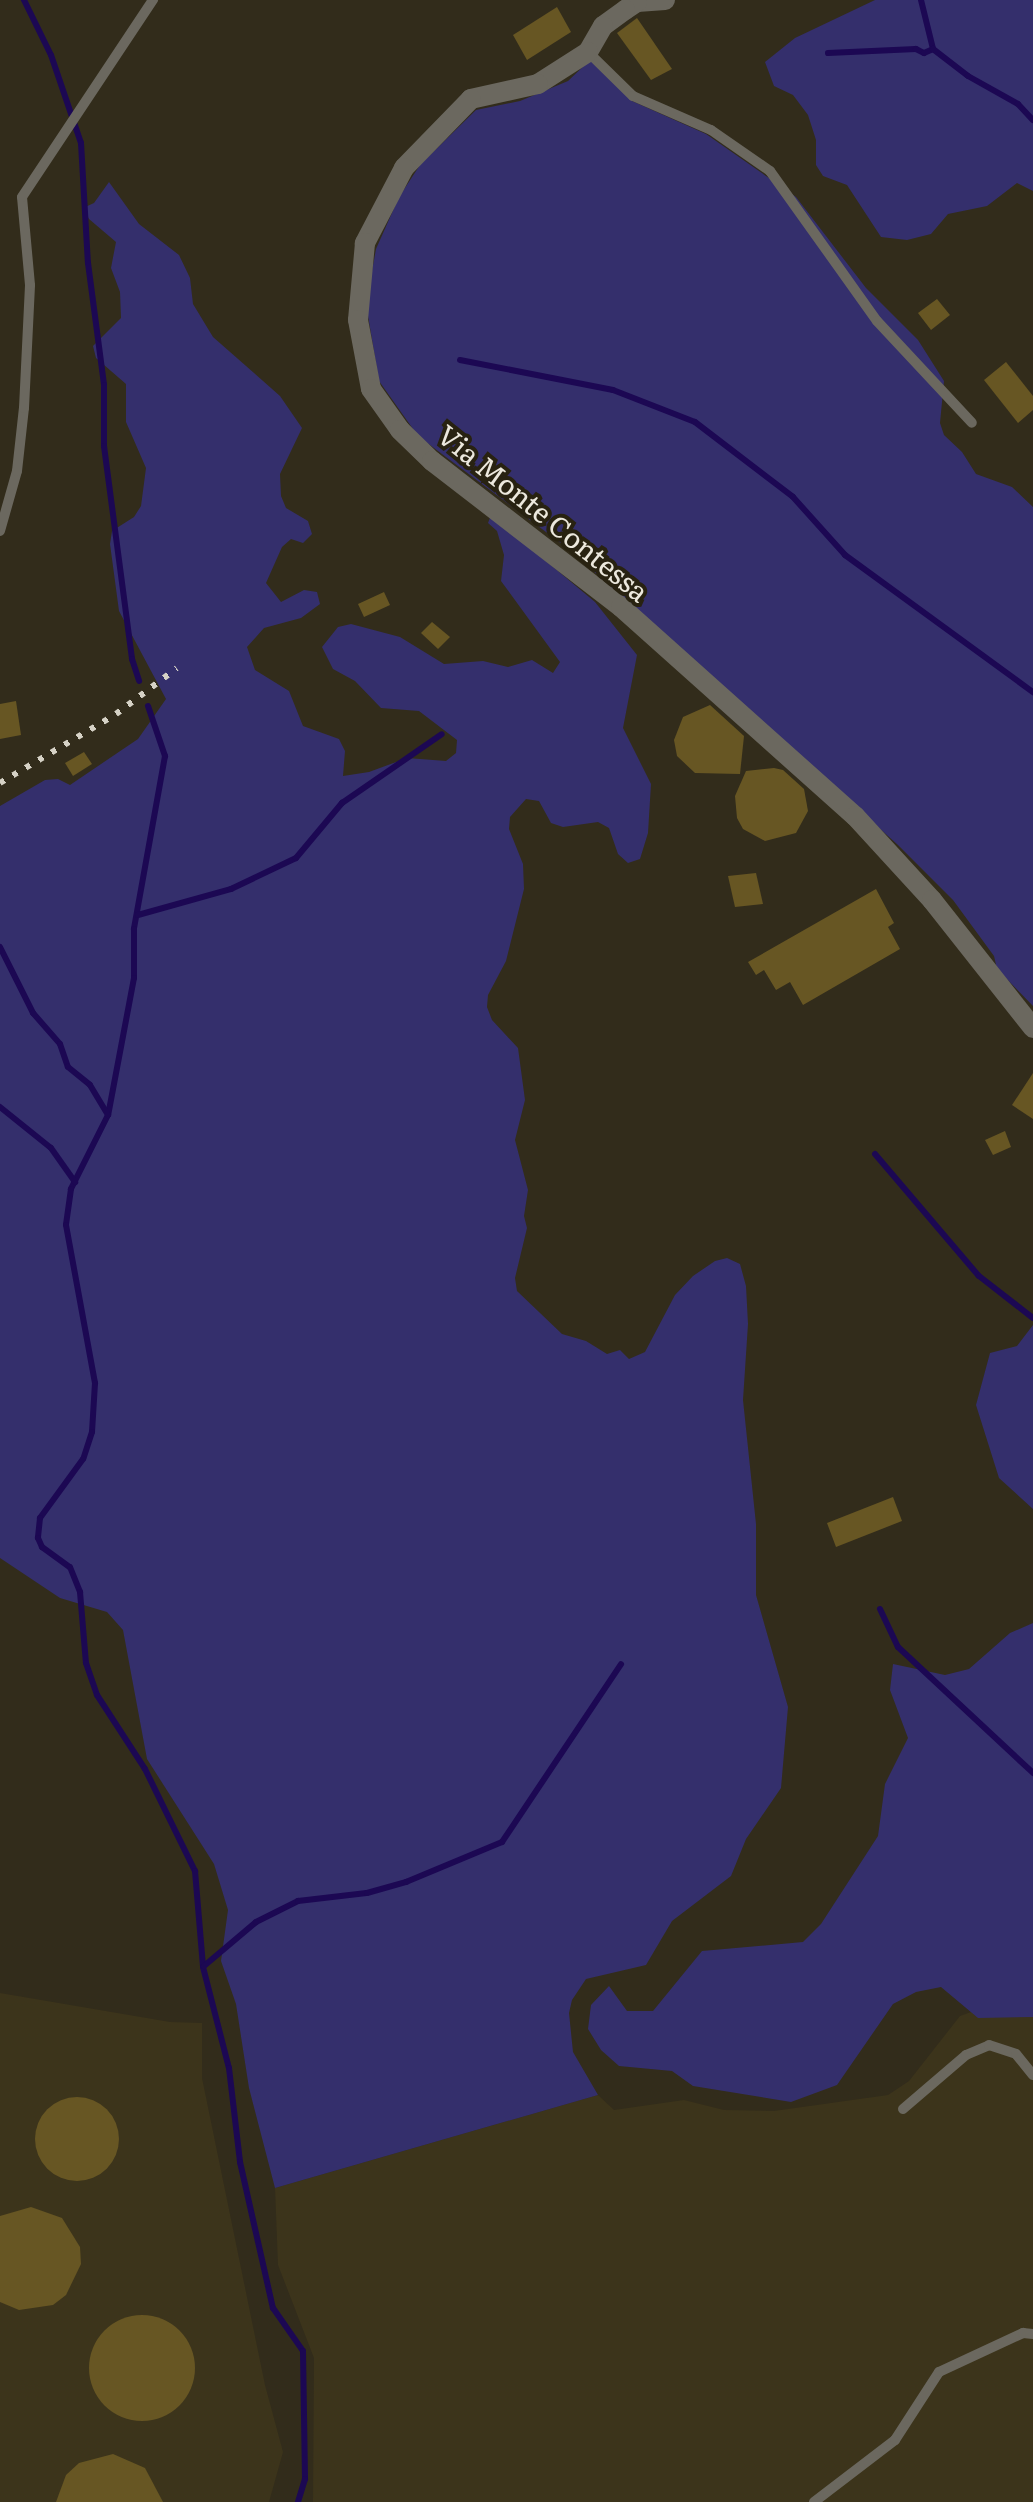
<!DOCTYPE html>
<html>
<head>
<meta charset="utf-8">
<style>
	body { margin:0 }
	#map { position:relative; width:1033px; height:2502px; overflow:hidden; background:#322c1b; font-family:Literata,serif }
	div>[style] { position:absolute }
	[style*='--x'] { left:calc(var(--x)*1px); top:calc(var(--y)*1px); width:calc(var(--w)*1px); rotate:calc(var(--a)*1deg) }
	.built>* { inset:0; background:#3c341b }
	.green>* { inset:0; background:#342f6c }
	.stream>* { height:6px; margin:-3px; padding:0 3px; transform-origin:3px; border-radius:3px; background:#1c0853 }
	.building>* { inset:0; background:#675623 }
	.round { border-radius:50% }
	.lane>* { height:10px; margin:-5px; padding:0 5px; transform-origin:5px; border-radius:5px; background:#6b685f }
	.street>* { height:20px; margin:-10px; padding:0 10px; transform-origin:10px; border-radius:10px; background:#6b685f }
	.rail>* { height:6px; margin-top:-3px; transform-origin:0; background:repeating-linear-gradient(90deg,#d6d2c6 0 5px,transparent 0 15px) }
	span { translate:-50% -50%; white-space:nowrap; text-align:center; line-height:1.15; -webkit-text-stroke:8px #282211; paint-order:stroke }
	.street-label { font-size:28px; color:#ece8dd }
</style>
</head>
<body>
<div id="map">
	<div class="built">
		<i style="clip-path:polygon(1033px 1990px,1033px 2502px,313px 2502px,314px 2358px,278px 2265px,275px 2188px,598px 2095px,614px 2110px,684px 2100px,724px 2110px,774px 2111px,888px 2095px,909px 2081px,960px 2016px)"></i>
		<i style="clip-path:polygon(0 1993px,170px 2022px,202px 2023px,202px 2078px,265px 2385px,283px 2452px,269px 2502px,0 2502px)"></i>
	</div>
	<div class="green">
		<i style="clip-path:polygon(875px 0,1033px 0,1033px 191px,1017px 183px,987px 206px,948px 214px,931px 234px,907px 240px,881px 237px,847px 185px,823px 176px,816px 165px,816px 140px,808px 115px,793px 95px,774px 86px,765px 62px,795px 38px)"></i>
		<i style="clip-path:polygon(590px 60px,632px 101px,706px 134px,796px 197px,866px 288px,918px 340px,944px 381px,940px 423px,944px 435px,962px 452px,976px 474px,1012px 487px,1033px 507px,1033px 1006px,997px 969px,994px 956px,953px 900px,898px 845px,570px 550px,418px 436px,379px 381px,366px 304px,376px 249px,399px 197px,420px 165px,476px 110px,520px 101px,568px 81px)"></i>
		<i style="clip-path:polygon(109px 182px,139px 224px,179px 255px,190px 278px,193px 304px,213px 337px,280px 396px,302px 428px,280px 474px,281px 496px,286px 508px,308px 521px,312px 534px,303px 543px,291px 539px,282px 547px,266px 583px,281px 602px,304px 590px,317px 592px,320px 604px,301px 618px,264px 628px,247px 647px,255px 670px,289px 691px,303px 726px,339px 739px,345px 751px,343px 776px,369px 772px,407px 758px,446px 761px,456px 753px,457px 740px,419px 711px,381px 708px,355px 681px,333px 669px,322px 647px,338px 627px,351px 624px,400px 637px,444px 664px,483px 661px,508px 667px,532px 660px,553px 673px,560px 662px,501px 581px,504px 555px,497px 531px,488px 523px,491px 515px,595px 602px,637px 655px,623px 728px,651px 784px,648px 833px,640px 859px,628px 863px,618px 854px,609px 828px,598px 822px,563px 827px,551px 823px,539px 801px,526px 799px,510px 817px,509px 829px,523px 864px,524px 889px,506px 961px,488px 995px,487px 1007px,492px 1020px,518px 1048px,525px 1100px,515px 1140px,528px 1190px,524px 1216px,527px 1228px,515px 1278px,517px 1291px,562px 1334px,586px 1341px,607px 1354px,620px 1350px,629px 1359px,645px 1352px,675px 1295px,693px 1276px,715px 1261px,727px 1258px,740px 1264px,746px 1286px,748px 1324px,743px 1400px,756px 1524px,756px 1595px,788px 1707px,781px 1788px,746px 1839px,731px 1876px,672px 1921px,646px 1965px,586px 1979px,572px 2000px,569px 2013px,573px 2052px,598px 2095px,275px 2188px,249px 2088px,236px 2004px,221px 1961px,228px 1910px,214px 1864px,147px 1759px,123px 1630px,107px 1612px,60px 1598px,0 1558px,0 806px,45px 780px,58px 779px,70px 785px,138px 739px,166px 699px,119px 611px,110px 544px,112px 531px,134px 517px,141px 506px,146px 468px,126px 422px,126px 384px,96px 358px,93px 346px,121px 318px,120px 292px,111px 268px,116px 242px,89px 219px,83px 208px,94px 203px)"></i>
		<i style="clip-path:polygon(1033px 1325px,1033px 1509px,999px 1478px,976px 1405px,990px 1353px,1017px 1346px)"></i>
		<i style="clip-path:polygon(1033px 1623px,1033px 2017px,978px 2018px,941px 1987px,916px 1992px,893px 2004px,837px 2085px,791px 2102px,693px 2086px,672px 2071px,619px 2066px,601px 2050px,588px 2029px,591px 2005px,609px 1986px,627px 2011px,653px 2011px,702px 1951px,803px 1942px,821px 1924px,878px 1836px,885px 1784px,908px 1738px,890px 1690px,893px 1664px,945px 1675px,969px 1669px,1010px 1633px)"></i>
	</div>
	<div class="stream">
		<i style="--x:24;--y:0;--w:61;--a:63.9"></i>
		<i style="--x:51;--y:55;--w:93;--a:71.2"></i>
		<i style="--x:81;--y:143;--w:120;--a:86.7"></i>
		<i style="--x:88;--y:263;--w:123;--a:82.5"></i>
		<i style="--x:104;--y:385;--w:61;--a:90"></i>
		<i style="--x:104;--y:446;--w:215;--a:82.5"></i>
		<i style="--x:132;--y:659;--w:23;--a:72"></i>
		<i style="--x:921;--y:0;--w:50;--a:76.2"></i>
		<i style="--x:828;--y:53;--w:88;--a:-2.6"></i>
		<i style="--x:916;--y:49;--w:9;--a:27"></i>
		<i style="--x:924;--y:53;--w:10;--a:-24"></i>
		<i style="--x:933;--y:49;--w:44;--a:37.6"></i>
		<i style="--x:968;--y:76;--w:57;--a:29.2"></i>
		<i style="--x:1018;--y:104;--w:22;--a:47"></i>
		<i style="--x:460;--y:360;--w:156;--a:11.1"></i>
		<i style="--x:613;--y:390;--w:88;--a:21.3"></i>
		<i style="--x:695;--y:422;--w:123;--a:37.4"></i>
		<i style="--x:793;--y:497;--w:78;--a:48.1"></i>
		<i style="--x:845;--y:555;--w:233;--a:36.1"></i>
		<i style="--x:148;--y:706;--w:53;--a:71.2"></i>
		<i style="--x:165;--y:756;--w:176;--a:100.2"></i>
		<i style="--x:134;--y:929;--w:49;--a:90"></i>
		<i style="--x:134;--y:978;--w:139;--a:100.7"></i>
		<i style="--x:108;--y:1115;--w:83;--a:116.6"></i>
		<i style="--x:71;--y:1189;--w:36;--a:98"></i>
		<i style="--x:66;--y:1225;--w:161;--a:79.6"></i>
		<i style="--x:95;--y:1383;--w:49;--a:93.5"></i>
		<i style="--x:92;--y:1432;--w:28;--a:108"></i>
		<i style="--x:83;--y:1459;--w:73;--a:126.1"></i>
		<i style="--x:40;--y:1518;--w:20;--a:96"></i>
		<i style="--x:38;--y:1538;--w:10;--a:66"></i>
		<i style="--x:42;--y:1547;--w:34;--a:36"></i>
		<i style="--x:70;--y:1567;--w:27;--a:68"></i>
		<i style="--x:80;--y:1592;--w:71;--a:85.2"></i>
		<i style="--x:86;--y:1663;--w:34;--a:71"></i>
		<i style="--x:97;--y:1695;--w:88;--a:57"></i>
		<i style="--x:145;--y:1769;--w:114;--a:63.9"></i>
		<i style="--x:195;--y:1871;--w:96;--a:85.2"></i>
		<i style="--x:203;--y:1967;--w:104;--a:75.6"></i>
		<i style="--x:229;--y:2068;--w:95;--a:83.3"></i>
		<i style="--x:240;--y:2162;--w:150;--a:77.3"></i>
		<i style="--x:273;--y:2308;--w:52;--a:55.1"></i>
		<i style="--x:303;--y:2351;--w:128;--a:89.1"></i>
		<i style="--x:305;--y:2479;--w:24;--a:107"></i>
		<i style="--x:138;--y:915;--w:97;--a:-15.6"></i>
		<i style="--x:231;--y:889;--w:72;--a:-25.5"></i>
		<i style="--x:296;--y:858;--w:72;--a:-50.1"></i>
		<i style="--x:342;--y:803;--w:121;--a:-34.6"></i>
		<i style="--x:0;--y:947;--w:74;--a:63.4"></i>
		<i style="--x:33;--y:1013;--w:41;--a:48.9"></i>
		<i style="--x:60;--y:1044;--w:24;--a:71"></i>
		<i style="--x:68;--y:1067;--w:28;--a:39"></i>
		<i style="--x:90;--y:1085;--w:35;--a:59"></i>
		<i style="--x:0;--y:1107;--w:65;--a:38.8"></i>
		<i style="--x:51;--y:1148;--w:42;--a:54.8"></i>
		<i style="--x:875;--y:1154;--w:160;--a:49.6"></i>
		<i style="--x:979;--y:1276;--w:68;--a:37.9"></i>
		<i style="--x:880;--y:1609;--w:42;--a:64.7"></i>
		<i style="--x:898;--y:1647;--w:185;--a:43"></i>
		<i style="--x:204;--y:1966;--w:68;--a:-40.2"></i>
		<i style="--x:256;--y:1922;--w:47;--a:-26.6"></i>
		<i style="--x:298;--y:1901;--w:69;--a:-6.6"></i>
		<i style="--x:367;--y:1893;--w:41;--a:-15.8"></i>
		<i style="--x:406;--y:1882;--w:104;--a:-22.6"></i>
		<i style="--x:502;--y:1842;--w:214;--a:-56.2"></i>
	</div>
	<div class="building">
		<i style="clip-path:polygon(557px 7px,571px 32px,527px 60px,513px 35px)"></i>
		<i style="clip-path:polygon(637px 18px,672px 69px,651px 80px,617px 33px)"></i>
		<i style="clip-path:polygon(937px 299px,950px 315px,931px 330px,918px 313px)"></i>
		<i style="clip-path:polygon(1006px 362px,1033px 396px,1033px 410px,1018px 423px,984px 380px)"></i>
		<i style="clip-path:polygon(384px 592px,390px 605px,364px 617px,358px 604px)"></i>
		<i style="clip-path:polygon(432px 622px,450px 637px,438px 649px,421px 633px)"></i>
		<i style="clip-path:polygon(16px 701px,21px 735px,0 739px,0 704px)"></i>
		<i style="clip-path:polygon(710px 705px,744px 736px,740px 774px,695px 773px,677px 756px,674px 740px,683px 717px)"></i>
		<i style="clip-path:polygon(84px 752px,92px 764px,73px 776px,65px 763px)"></i>
		<i style="clip-path:polygon(774px 768px,783px 770px,804px 789px,808px 811px,796px 833px,765px 841px,743px 829px,737px 818px,735px 796px,746px 771px)"></i>
		<i style="clip-path:polygon(756px 873px,763px 904px,735px 907px,728px 876px)"></i>
		<i style="clip-path:polygon(876px 889px,894px 923px,888px 927px,900px 949px,803px 1005px,790px 982px,776px 990px,764px 970px,756px 975px,748px 962px)"></i>
		<i style="clip-path:polygon(1033px 1073px,1033px 1119px,1012px 1105px)"></i>
		<i style="clip-path:polygon(1005px 1131px,1011px 1147px,993px 1155px,985px 1140px)"></i>
		<i style="clip-path:polygon(893px 1497px,902px 1521px,836px 1547px,827px 1523px)"></i>
		<i class="round" style="left:35px;top:2097px;width:84px;height:84px"></i>
		<i style="clip-path:polygon(31px 2207px,62px 2218px,80px 2247px,81px 2264px,66px 2295px,53px 2305px,19px 2310px,0 2302px,0 2216px)"></i>
		<i class="round" style="left:89px;top:2315px;width:106px;height:106px"></i>
		<i style="clip-path:polygon(113px 2454px,145px 2468px,163px 2502px,56px 2502px,66px 2475px,79px 2463px)"></i>
	</div>
	<div class="lane">
		<i style="--x:588;--y:52;--w:63;--a:44.4"></i>
		<i style="--x:633;--y:96;--w:85;--a:23.6"></i>
		<i style="--x:711;--y:130;--w:72;--a:34.8"></i>
		<i style="--x:770;--y:171;--w:184;--a:54.5"></i>
		<i style="--x:877;--y:321;--w:139;--a:47"></i>
		<i style="--x:0;--y:531;--w:62;--a:-74.2"></i>
		<i style="--x:17;--y:471;--w:63;--a:-83.7"></i>
		<i style="--x:24;--y:408;--w:123;--a:-87.2"></i>
		<i style="--x:30;--y:285;--w:88;--a:-95.2"></i>
		<i style="--x:22;--y:197;--w:237;--a:-56.4"></i>
		<i style="--x:903;--y:2109;--w:83;--a:-40.6"></i>
		<i style="--x:966;--y:2055;--w:25;--a:-23"></i>
		<i style="--x:989;--y:2045;--w:28;--a:18"></i>
		<i style="--x:1016;--y:2054;--w:27;--a:51"></i>
		<i style="--x:814;--y:2502;--w:102;--a:-37.4"></i>
		<i style="--x:895;--y:2440;--w:81;--a:-57.1"></i>
		<i style="--x:939;--y:2372;--w:93;--a:-24.9"></i>
		<i style="--x:1023;--y:2333;--w:10;--a:6"></i>
	</div>
	<div class="street">
		<i style="--x:665;--y:0;--w:28;--a:176"></i>
		<i style="--x:637;--y:2;--w:14;--a:146"></i>
		<i style="--x:625;--y:10;--w:27;--a:144"></i>
		<i style="--x:603;--y:26;--w:30;--a:120"></i>
		<i style="--x:588;--y:52;--w:59;--a:147.4"></i>
		<i style="--x:538;--y:84;--w:69;--a:167.4"></i>
		<i style="--x:471;--y:99;--w:96;--a:134.2"></i>
		<i style="--x:404;--y:168;--w:85;--a:117.5"></i>
		<i style="--x:365;--y:243;--w:77;--a:95.2"></i>
		<i style="--x:358;--y:320;--w:70;--a:79.3"></i>
		<i style="--x:371;--y:389;--w:50;--a:54.7"></i>
		<i style="--x:400;--y:430;--w:45;--a:44.1"></i>
		<i style="--x:432;--y:461;--w:239;--a:37.7"></i>
		<i style="--x:621;--y:607;--w:314;--a:41.8"></i>
		<i style="--x:855;--y:816;--w:114;--a:47.5"></i>
		<i style="--x:932;--y:900;--w:163;--a:51.7"></i>
	</div>
	<div class="rail">
		<i style="--x:0;--y:783;--w:135;--a:-30.7"></i>
		<i style="--x:116;--y:714;--w:76;--a:-37"></i>
	</div>
	<div class="street-label">
		<span style="left:544px;top:512px;rotate:39deg">Via Monte Contessa</span>
	</div>
</div>
</body>
</html>
